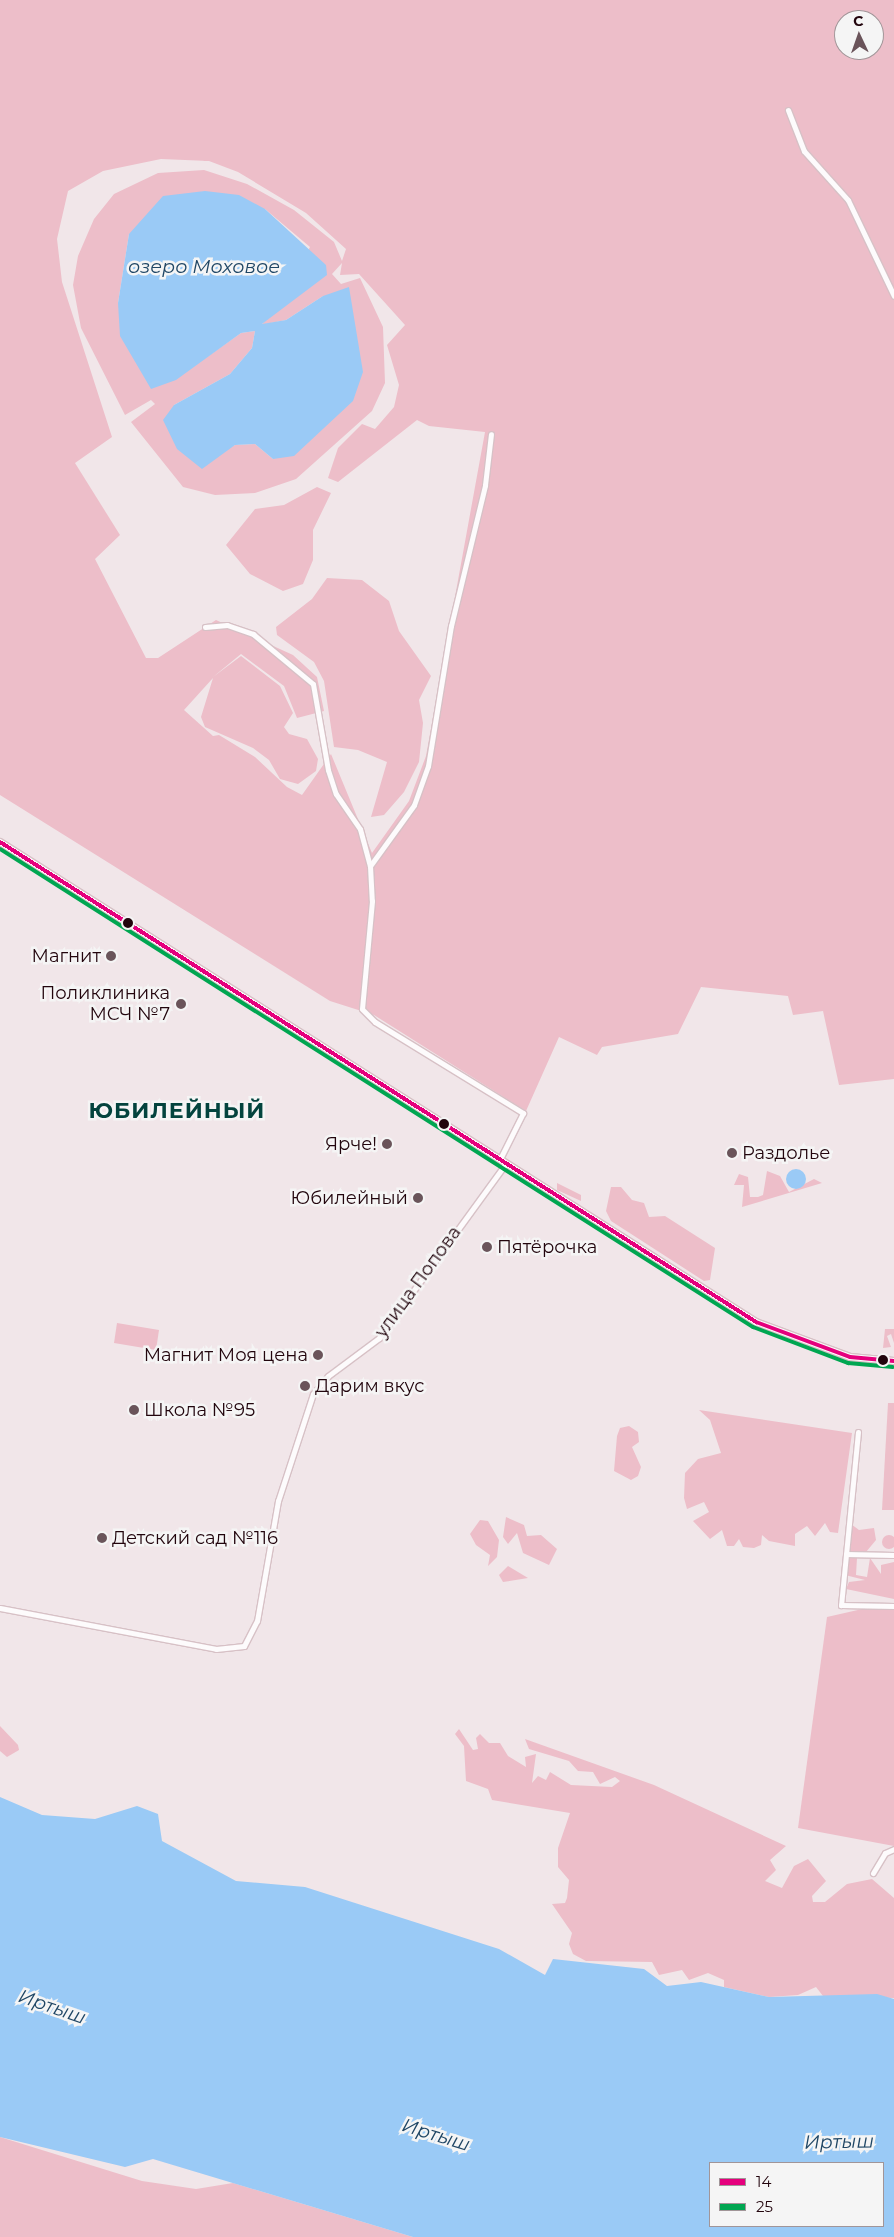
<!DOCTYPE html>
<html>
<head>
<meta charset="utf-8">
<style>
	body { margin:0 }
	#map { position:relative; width:894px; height:2237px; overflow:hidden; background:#f1e6e9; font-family:Montserrat,sans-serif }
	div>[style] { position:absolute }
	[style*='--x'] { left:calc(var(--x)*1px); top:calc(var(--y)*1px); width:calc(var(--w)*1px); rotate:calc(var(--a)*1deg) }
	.green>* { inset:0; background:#edbec9 }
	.round { border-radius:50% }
	.water>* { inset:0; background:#9acaf6 }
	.roads { filter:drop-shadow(1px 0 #d7c1c6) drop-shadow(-1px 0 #d7c1c6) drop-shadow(0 1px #d7c1c6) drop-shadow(0 -1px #d7c1c6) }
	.minor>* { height:5px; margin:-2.5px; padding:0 2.5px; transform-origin:2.5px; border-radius:2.5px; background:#fdfbfc }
	.tertiary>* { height:6px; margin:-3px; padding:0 3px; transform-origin:3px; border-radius:3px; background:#fdfbfc }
	.bus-1>* { height:4px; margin:-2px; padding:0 2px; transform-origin:2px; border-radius:2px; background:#e5007d }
	.bus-2>* { height:4px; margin:-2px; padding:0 2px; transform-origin:2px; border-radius:2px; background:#00a651 }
	.dots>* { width:14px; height:14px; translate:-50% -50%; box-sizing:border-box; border:2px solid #f5f5f5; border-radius:50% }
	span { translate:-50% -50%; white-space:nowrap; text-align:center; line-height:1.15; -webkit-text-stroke:5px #f5f5f5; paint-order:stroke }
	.poi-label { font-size:18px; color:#22050d }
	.right { translate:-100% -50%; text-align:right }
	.left { translate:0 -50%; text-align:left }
	.street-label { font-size:18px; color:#22050d }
	.water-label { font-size:19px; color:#1f4665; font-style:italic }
	.district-label { font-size:22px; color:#03443e; font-weight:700; letter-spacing:1px }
	.legend { position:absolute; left:709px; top:2162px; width:175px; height:65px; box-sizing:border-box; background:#f5f5f5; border:1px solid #a19598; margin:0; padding:6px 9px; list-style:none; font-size:15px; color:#22050d }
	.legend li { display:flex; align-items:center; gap:10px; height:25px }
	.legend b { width:25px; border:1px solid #a19598 }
	.north { position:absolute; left:834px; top:10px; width:50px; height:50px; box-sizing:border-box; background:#f5f5f5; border:1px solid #a19598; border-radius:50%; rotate:357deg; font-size:14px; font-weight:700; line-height:20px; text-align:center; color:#22050d }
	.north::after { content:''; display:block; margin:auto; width:18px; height:22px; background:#6a545a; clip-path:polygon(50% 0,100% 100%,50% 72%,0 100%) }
</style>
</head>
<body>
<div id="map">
	<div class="green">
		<i style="clip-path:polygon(evenodd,0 0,894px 0,894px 1079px,839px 1085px,823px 1011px,793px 1015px,788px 996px,701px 987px,678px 1034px,602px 1047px,597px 1055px,559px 1037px,526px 1111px,374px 1015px,330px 1001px,0 795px,0 0,844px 20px,874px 20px,874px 50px,844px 50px,844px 20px,0 0,161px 159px,209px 161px,238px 172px,306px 213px,346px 249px,342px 261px,334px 242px,294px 210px,247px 184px,204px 170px,158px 173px,114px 194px,94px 219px,78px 256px,73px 285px,81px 328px,125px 415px,151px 400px,155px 404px,131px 422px,183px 487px,215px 495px,255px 493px,296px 479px,372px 411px,385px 383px,383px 327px,360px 278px,341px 284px,332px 274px,342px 263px,340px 275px,359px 274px,405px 325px,387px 345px,399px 385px,394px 407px,375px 429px,362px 424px,338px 448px,328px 478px,338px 482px,417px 420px,429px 426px,485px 432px,426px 756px,409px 801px,372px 853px,331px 754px,302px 795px,287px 787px,255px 757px,219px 735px,213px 736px,184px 710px,213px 678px,201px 717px,205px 727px,253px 748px,269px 760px,280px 779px,298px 784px,316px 771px,318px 759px,307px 739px,289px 734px,284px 727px,293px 713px,280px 686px,241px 656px,213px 677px,241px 654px,284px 686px,297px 718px,324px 711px,317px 677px,293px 655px,216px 620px,158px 658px,146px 658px,95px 559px,120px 535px,75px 463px,112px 437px,62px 282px,57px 239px,68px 191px,103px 171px,161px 159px,0 0,265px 209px,310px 247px,275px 312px,261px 325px,286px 320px,323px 296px,273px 459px,255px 444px,235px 445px,217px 454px,174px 405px,230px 374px,252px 348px,255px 331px,241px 333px,190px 369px,118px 303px,129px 234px,265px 209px)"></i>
		<i style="clip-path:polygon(317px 487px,331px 493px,313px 530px,313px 560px,303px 584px,283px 591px,250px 574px,226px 545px,255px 509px,284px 505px)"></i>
		<i style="clip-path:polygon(327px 578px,362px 580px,389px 601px,399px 631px,431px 676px,419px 700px,423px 723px,419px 762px,404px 792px,384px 815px,371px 817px,387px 762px,358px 750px,334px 747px,324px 681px,314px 662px,277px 635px,276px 627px,312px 599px)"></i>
		<i style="clip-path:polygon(767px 1171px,780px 1176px,789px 1192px,814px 1179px,822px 1183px,742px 1207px,744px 1185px,734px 1185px,739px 1174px,748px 1177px,750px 1197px,758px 1197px,763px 1195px)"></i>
		<i style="clip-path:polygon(557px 1183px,581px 1195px,581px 1201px,557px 1190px)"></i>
		<i style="clip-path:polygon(611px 1187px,621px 1187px,632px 1200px,644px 1203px,649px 1217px,665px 1216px,715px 1248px,710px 1280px,704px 1281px,611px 1221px,606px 1211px)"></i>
		<i style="clip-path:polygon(117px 1323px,159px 1330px,156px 1350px,114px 1343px)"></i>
		<i style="clip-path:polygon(885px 1329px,894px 1329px,894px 1343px,891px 1334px,887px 1336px,891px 1347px,883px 1348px)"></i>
		<i style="clip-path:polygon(888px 1403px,894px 1403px,894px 1510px,882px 1510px)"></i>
		<i style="clip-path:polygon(699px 1410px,852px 1433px,838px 1533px,830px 1532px,825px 1523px,815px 1536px,807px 1526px,795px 1534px,795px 1546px,769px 1541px,762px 1535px,761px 1545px,754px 1548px,743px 1547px,739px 1539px,734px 1546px,727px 1546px,722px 1530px,710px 1539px,693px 1521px,709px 1512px,704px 1502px,687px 1509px,684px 1498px,685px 1473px,698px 1459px,721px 1453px,710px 1420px)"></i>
		<i style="clip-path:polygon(629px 1426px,638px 1432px,639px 1442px,632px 1447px,641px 1467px,638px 1476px,631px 1480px,614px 1471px,617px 1436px,620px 1428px)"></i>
		<i style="clip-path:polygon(506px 1517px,524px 1525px,527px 1536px,541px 1535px,557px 1549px,549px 1565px,523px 1553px,517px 1533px,508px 1544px,503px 1537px)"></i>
		<i style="clip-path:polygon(480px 1520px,488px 1521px,499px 1540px,497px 1557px,488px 1566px,490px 1555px,476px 1545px,470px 1534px)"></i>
		<i style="clip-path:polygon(851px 1524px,859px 1530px,874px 1528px,876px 1540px,866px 1552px,848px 1552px)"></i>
		<i class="round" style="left:882px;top:1535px;width:14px;height:14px"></i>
		<i style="clip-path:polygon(847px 1556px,857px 1558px,856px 1575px,867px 1577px,870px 1558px,881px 1574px,881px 1565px,894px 1562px,894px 1599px,846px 1589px,849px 1582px,865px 1580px,845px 1575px)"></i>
		<i style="clip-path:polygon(508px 1566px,528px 1578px,503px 1582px,499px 1575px)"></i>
		<i style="clip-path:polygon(871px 1607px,894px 1609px,894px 1846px,798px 1828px,827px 1617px)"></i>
		<i style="clip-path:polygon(0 1726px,18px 1745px,19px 1750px,7px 1757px,0 1751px)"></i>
		<i style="clip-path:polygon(459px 1729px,473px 1750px,478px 1749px,476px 1738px,480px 1734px,489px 1743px,500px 1743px,508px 1756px,526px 1767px,525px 1757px,536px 1754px,532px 1783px,538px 1776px,546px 1780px,550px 1772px,571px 1785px,612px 1787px,620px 1781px,615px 1777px,600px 1784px,593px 1772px,578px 1771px,569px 1761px,529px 1749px,525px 1739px,654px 1785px,786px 1846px,770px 1860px,776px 1870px,765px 1881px,782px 1888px,794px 1866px,808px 1859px,826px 1881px,812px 1896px,813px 1902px,825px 1902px,847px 1884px,872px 1879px,894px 1898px,894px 1998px,823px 1996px,816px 1987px,798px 1995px,769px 1997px,724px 1987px,724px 1980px,708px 1973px,689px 1980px,682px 1970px,659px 1975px,652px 1962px,586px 1961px,573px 1954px,569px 1944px,572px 1933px,552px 1904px,565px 1903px,567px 1898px,569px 1880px,558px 1867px,558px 1848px,570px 1813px,492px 1800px,488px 1789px,466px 1781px,464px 1746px,455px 1734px)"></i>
		<i style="clip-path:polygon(0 2137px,142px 2181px,196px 2189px,233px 2183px,413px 2237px,0 2237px)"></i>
	</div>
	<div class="water">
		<i style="clip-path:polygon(205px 191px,239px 195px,265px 209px,326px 265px,327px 275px,262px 324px,286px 320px,323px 296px,349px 287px,363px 372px,353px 401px,294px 456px,273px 459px,255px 444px,235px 445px,202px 469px,177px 449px,163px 420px,174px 405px,230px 374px,252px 348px,255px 331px,241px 333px,176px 380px,151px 389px,120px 336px,118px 303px,129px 234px,163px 196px)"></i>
		<i class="round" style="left:786px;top:1169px;width:20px;height:20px"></i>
		<i style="clip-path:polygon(evenodd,0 1797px,42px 1815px,95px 1819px,137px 1806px,158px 1814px,162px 1841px,236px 1881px,305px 1887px,499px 1949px,545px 1975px,553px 1959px,644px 1969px,667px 1986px,701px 1982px,769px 1997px,877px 1994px,894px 1999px,894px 2237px,413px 2237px,153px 2159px,125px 2167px,0 2137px,0 1797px,883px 2163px,883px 2226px,710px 2226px,710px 2163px,883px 2163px)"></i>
	</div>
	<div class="roads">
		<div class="minor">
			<i style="--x:788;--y:110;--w:44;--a:68.7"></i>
			<i style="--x:804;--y:151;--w:66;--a:48.1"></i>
			<i style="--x:848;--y:200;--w:106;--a:64.4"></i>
			<i style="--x:205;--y:627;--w:22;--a:-5"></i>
			<i style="--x:227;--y:625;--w:28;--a:19"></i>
			<i style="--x:253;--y:634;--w:78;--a:39.8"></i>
			<i style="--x:313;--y:684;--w:87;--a:80.1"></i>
			<i style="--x:328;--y:770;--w:25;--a:72"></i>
			<i style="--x:336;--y:794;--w:42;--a:55.6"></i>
			<i style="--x:360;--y:829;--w:38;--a:75"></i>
			<i style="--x:370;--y:866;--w:35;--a:87"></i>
			<i style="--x:372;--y:901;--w:108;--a:95.3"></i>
			<i style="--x:362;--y:1009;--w:18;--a:45"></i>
			<i style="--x:375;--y:1022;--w:174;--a:31.6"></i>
			<i style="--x:523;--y:1113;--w:51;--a:116.6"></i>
			<i style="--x:370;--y:866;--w:75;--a:-54.2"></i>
			<i style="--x:414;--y:805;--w:41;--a:-70.3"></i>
			<i style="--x:428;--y:766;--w:142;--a:-80.7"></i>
			<i style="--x:451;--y:626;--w:145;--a:-76.4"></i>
			<i style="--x:485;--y:485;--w:51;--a:-83.3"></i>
			<i style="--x:858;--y:1432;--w:174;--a:95.6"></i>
			<i style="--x:841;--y:1605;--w:53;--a:1.1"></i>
			<i style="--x:846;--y:1554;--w:48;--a:1.2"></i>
			<i style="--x:0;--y:1608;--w:220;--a:10.7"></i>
			<i style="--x:216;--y:1649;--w:28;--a:-6"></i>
			<i style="--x:244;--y:1646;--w:28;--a:-63"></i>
			<i style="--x:257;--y:1621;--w:122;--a:-80.1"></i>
			<i style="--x:278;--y:1501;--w:113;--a:-71.9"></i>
			<i style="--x:313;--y:1394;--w:23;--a:-50"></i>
			<i style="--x:328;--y:1376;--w:64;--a:-36.7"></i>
			<i style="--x:379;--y:1338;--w:216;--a:-54"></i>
			<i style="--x:873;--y:1873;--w:23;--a:-59"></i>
			<i style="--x:885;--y:1853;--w:10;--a:-24"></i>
		</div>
		<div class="tertiary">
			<i style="--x:0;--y:842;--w:896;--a:32.41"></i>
			<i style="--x:756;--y:1322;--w:100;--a:20.4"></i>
			<i style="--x:850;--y:1357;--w:44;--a:5.2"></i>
		</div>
	</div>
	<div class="bus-1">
		<i style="--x:0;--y:842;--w:896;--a:32.41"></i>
		<i style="--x:756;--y:1322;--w:100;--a:20.4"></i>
		<i style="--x:850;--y:1357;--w:44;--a:5.2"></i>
	</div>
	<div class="bus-2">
		<i style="--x:0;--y:849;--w:892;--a:32.41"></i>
		<i style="--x:753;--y:1327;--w:102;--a:20.8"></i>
		<i style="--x:848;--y:1363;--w:45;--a:5.1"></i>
	</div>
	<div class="dots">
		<i style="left:128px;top:923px;background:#22050d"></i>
		<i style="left:111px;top:956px;background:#6a545a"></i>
		<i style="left:181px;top:1004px;background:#6a545a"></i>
		<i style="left:444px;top:1124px;background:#22050d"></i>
		<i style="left:387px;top:1144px;background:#6a545a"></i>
		<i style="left:732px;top:1153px;background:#6a545a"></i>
		<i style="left:418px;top:1198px;background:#6a545a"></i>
		<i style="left:487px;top:1247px;background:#6a545a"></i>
		<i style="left:318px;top:1355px;background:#6a545a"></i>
		<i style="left:883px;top:1360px;background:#22050d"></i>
		<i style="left:305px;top:1386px;background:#6a545a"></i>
		<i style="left:134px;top:1410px;background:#6a545a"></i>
		<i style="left:102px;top:1538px;background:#6a545a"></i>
	</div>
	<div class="poi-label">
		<span class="right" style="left:101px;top:956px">Магнит</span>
		<span class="right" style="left:170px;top:1004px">Поликлиника<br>МСЧ №7</span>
		<span class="right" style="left:377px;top:1144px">Ярче!</span>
		<span class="left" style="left:742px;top:1153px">Раздолье</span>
		<span class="right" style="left:408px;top:1198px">Юбилейный</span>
		<span class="left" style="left:497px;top:1247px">Пятёрочка</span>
		<span class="right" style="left:308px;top:1355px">Магнит Моя цена</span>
		<span class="left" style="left:315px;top:1386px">Дарим вкус</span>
		<span class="left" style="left:144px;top:1410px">Школа №95</span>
		<span class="left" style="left:112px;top:1538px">Детский сад №116</span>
	</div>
	<div class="street-label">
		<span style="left:418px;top:1282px;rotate:-54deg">улица Попова</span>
	</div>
	<div class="water-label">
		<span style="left:204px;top:267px">озеро Моховое</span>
		<span style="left:52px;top:2007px;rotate:19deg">Иртыш</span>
		<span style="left:436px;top:2135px;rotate:17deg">Иртыш</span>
		<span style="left:839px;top:2142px;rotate:-1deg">Иртыш</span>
	</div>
	<div class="district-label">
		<span style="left:177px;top:1111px">ЮБИЛЕЙНЫЙ</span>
	</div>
	<ul class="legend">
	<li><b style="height:6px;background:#e5007d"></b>14</li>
	<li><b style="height:6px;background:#00a651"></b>25</li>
	</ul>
	<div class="north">С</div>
</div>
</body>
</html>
